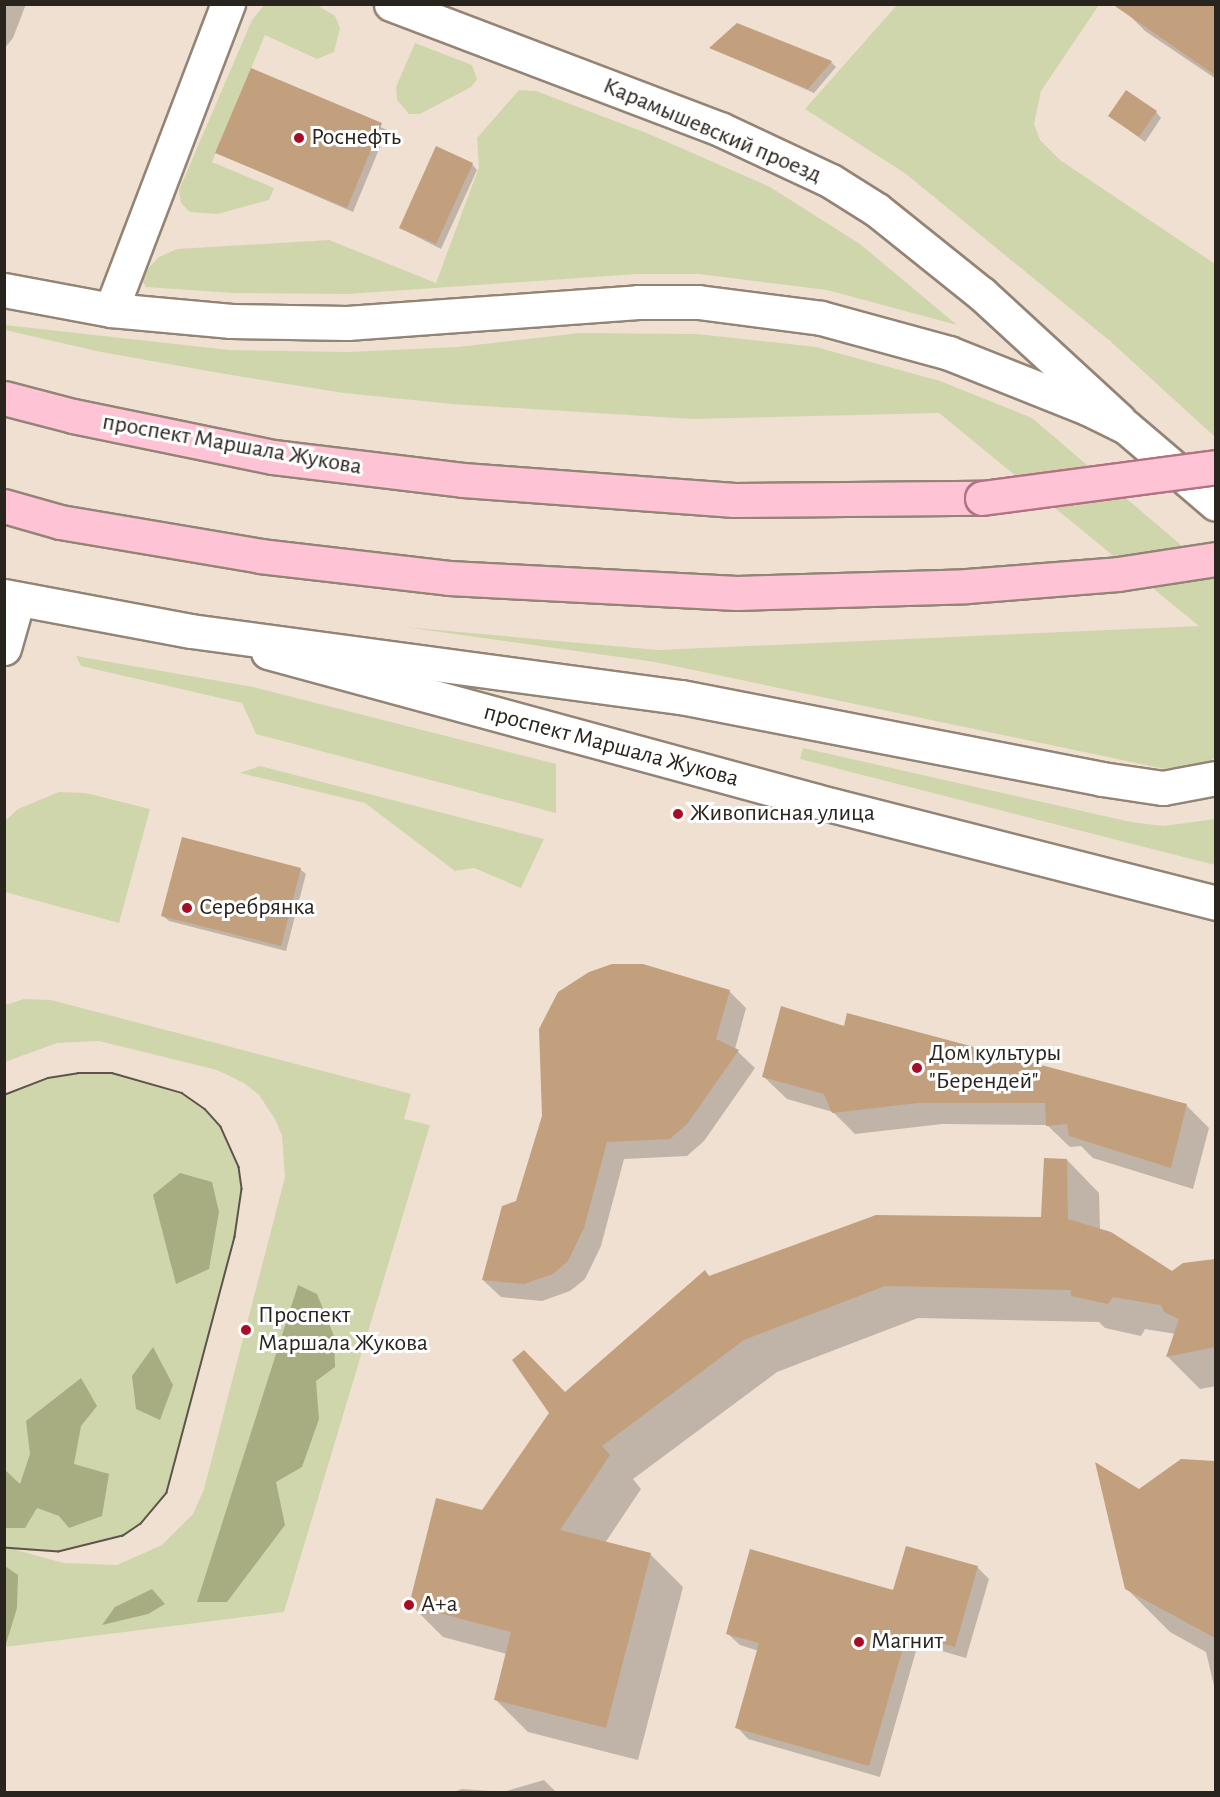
<!DOCTYPE html>
<html>
<head>
<meta charset="utf-8">
<style>
	body { margin:0 }
	#map { position:relative; width:1220px; height:1797px; overflow:hidden; background:#f0e0d1; font-family:"Alegreya Sans",sans-serif }
	div>[style] { position:absolute }
	[style*='--x'] { left:calc(var(--x)*1px); top:calc(var(--y)*1px); width:calc(var(--w)*1px); rotate:calc(var(--a)*1deg) }
	.green>* { inset:0; background:#d0d6ac }
	.forest>* { inset:0; background:#a7ad80 }
	.shadow>* { inset:0; background:#0003 }
	.building>* { inset:0; background:#c2a07d }
	.roads { filter:drop-shadow(2px 0 #938476) drop-shadow(-2px 0 #938476) drop-shadow(0 2px #938476) drop-shadow(0 -2px #938476) }
	.minor>* { height:33px; margin:-16.5px; padding:0 16.5px; transform-origin:16.5px; border-radius:16.5px; background:#fff }
	.tertiary>* { height:33px; margin:-16.5px; padding:0 16.5px; transform-origin:16.5px; border-radius:16.5px; background:#fff }
	.secondary>* { height:33px; margin:-16.5px; padding:0 16.5px; transform-origin:16.5px; border-radius:16.5px; background:#fff }
	.primary>* { height:33px; margin:-16.5px; padding:0 16.5px; transform-origin:16.5px; border-radius:16.5px; background:#fec4d6 }
	.tram>* { height:1.5px; margin:-0.75px; padding:0 0.75px; transform-origin:0.75px; border-radius:0.75px; background:#5d544c }
	.bridges { filter:drop-shadow(2px 0 #b37284) drop-shadow(-2px 0 #b37284) drop-shadow(0 2px #b37284) drop-shadow(0 -2px #b37284) }
	.primary-bridge>* { height:33px; margin:-16.5px; padding:0 16.5px; transform-origin:16.5px; border-radius:16.5px; background:#fec4d6 }
	.dots>* { width:16px; height:16px; translate:-50% -50%; box-sizing:border-box; border:3px solid #fff; border-radius:50% }
	span { translate:-50% -50%; white-space:nowrap; text-align:center; line-height:1.15; -webkit-text-stroke:6px #fff; paint-order:stroke }
	.street-label { font-size:24px; color:#2a241e }
	.poi-label { font-size:24px; color:#2a241e }
	.left { translate:0 -50%; text-align:left }
	.frame { position:absolute; inset:0; border:6px solid #2a241e; pointer-events:none }
</style>
</head>
<body>
<div id="map">
	<div class="green">
		<i style="clip-path:polygon(317px 5px,335px 16px,340px 28px,334px 52px,317px 59px,265px 35px,212px 162px,274px 188px,269px 200px,217px 214px,190px 212px,181px 203px,179px 190px,252px 20px,265px 4px)"></i>
		<i style="clip-path:polygon(897px 5px,1099px 5px,1041px 91px,1034px 124px,1040px 140px,1060px 160px,1215px 264px,1215px 437px,1110px 341px,906px 174px,805px 109px)"></i>
		<i style="clip-path:polygon(415px 43px,472px 65px,477px 79px,471px 87px,420px 114px,409px 114px,397px 100px,396px 87px)"></i>
		<i style="clip-path:polygon(519px 90px,536px 91px,649px 134px,770px 187px,860px 244px,957px 325px,827px 290px,699px 274px,637px 274px,348px 294px,233px 293px,146px 287px,140px 277px,159px 257px,177px 249px,329px 240px,436px 283px,479px 167px,477px 138px)"></i>
		<i style="clip-path:polygon(5px 325px,229px 350px,348px 352px,458px 347px,580px 333px,697px 334px,816px 347px,940px 381px,1032px 418px,1215px 574px,1215px 758px,1204px 764px,1165px 769px,655px 662px,404px 627px,658px 650px,1199px 626px,939px 413px,692px 419px,452px 404px,344px 393px,225px 374px,101px 352px,5px 330px)"></i>
		<i style="clip-path:polygon(76px 656px,253px 687px,556px 764px,556px 813px,256px 734px,242px 703px,81px 666px)"></i>
		<i style="clip-path:polygon(803px 748px,1131px 822px,1163px 826px,1215px 819px,1215px 865px,800px 759px)"></i>
		<i style="clip-path:polygon(260px 766px,544px 839px,521px 888px,474px 868px,455px 871px,365px 803px,240px 773px)"></i>
		<i style="clip-path:polygon(59px 792px,86px 793px,150px 809px,119px 923px,5px 892px,5px 821px,18px 809px)"></i>
		<i style="clip-path:polygon(24px 999px,51px 1000px,411px 1094px,404px 1119px,430px 1125px,284px 1612px,5px 1647px,5px 1095px,48px 1078px,78px 1073px,112px 1073px,182px 1093px,205px 1109px,221px 1127px,239px 1167px,242px 1189px,235px 1237px,167px 1493px,141px 1524px,123px 1536px,59px 1552px,16px 1550px,64px 1563px,117px 1565px,162px 1545px,193px 1514px,204px 1489px,285px 1177px,282px 1136px,275px 1119px,259px 1095px,244px 1083px,217px 1070px,99px 1041px,57px 1043px,5px 1062px,5px 1005px)"></i>
	</div>
	<div class="forest">
		<i style="clip-path:polygon(180px 1173px,212px 1182px,219px 1212px,209px 1269px,176px 1284px,153px 1195px)"></i>
		<i style="clip-path:polygon(298px 1285px,317px 1294px,334px 1336px,335px 1367px,316px 1381px,319px 1419px,302px 1467px,276px 1482px,285px 1525px,227px 1602px,197px 1602px)"></i>
		<i style="clip-path:polygon(153px 1347px,173px 1385px,160px 1420px,136px 1409px,132px 1376px)"></i>
		<i style="clip-path:polygon(81px 1378px,97px 1406px,81px 1426px,74px 1464px,109px 1474px,102px 1516px,69px 1528px,59px 1516px,37px 1508px,25px 1528px,5px 1528px,5px 1470px,20px 1484px,30px 1454px,26px 1421px)"></i>
		<i style="clip-path:polygon(5px 1566px,18px 1575px,17px 1608px,5px 1647px)"></i>
		<i style="clip-path:polygon(152px 1589px,165px 1604px,148px 1614px,102px 1625px,115px 1607px)"></i>
	</div>
	<div class="shadow">
		<i style="clip-path:polygon(4px 4px,26px 4px,13px 38px,4px 49px)"></i>
		<i style="clip-path:polygon(1134px 4px,1216px 4px,1216px 79px,1145px 31px,1128px 14px)"></i>
		<i style="clip-path:polygon(711px 48px,831px 62px,836px 67px,814px 93px)"></i>
		<i style="clip-path:polygon(252px 70px,387px 130px,353px 212px,217px 153px)"></i>
		<i style="clip-path:polygon(1156px 112px,1161px 118px,1145px 142px,1110px 116px)"></i>
		<i style="clip-path:polygon(472px 164px,477px 170px,441px 249px,400px 228px)"></i>
		<i style="clip-path:polygon(300px 869px,306px 874px,286px 951px,169px 921px,163px 916px)"></i>
		<i style="clip-path:polygon(642px 966px,729px 991px,746px 1008px,735px 1049px,755px 1068px,704px 1141px,687px 1156px,624px 1159px,601px 1246px,585px 1279px,570px 1291px,542px 1301px,501px 1297px,483px 1280px,517px 1202px)"></i>
		<i style="clip-path:polygon(846px 1028px,1187px 1106px,1209px 1128px,1193px 1189px,1093px 1158px,1081px 1146px,1070px 1147px,1047px 1125px,942px 1124px,855px 1134px,833px 1112px,787px 1099px,764px 1077px)"></i>
		<i style="clip-path:polygon(1067px 1160px,1099px 1193px,1100px 1230px,1172px 1273px,1216px 1262px,1216px 1386px,1200px 1389px,1168px 1357px,1176px 1334px,1145px 1329px,1141px 1336px,1105px 1328px,1099px 1322px,918px 1318px,777px 1372px,633px 1479px,641px 1489px,605px 1543px,650px 1554px,683px 1587px,638px 1760px,528px 1732px,495px 1699px,507px 1654px,443px 1637px,411px 1605px,483px 1511px,565px 1394px,710px 1277px,1042px 1218px)"></i>
		<i style="clip-path:polygon(1181px 1461px,1216px 1463px,1216px 1694px,1206px 1652px,1170px 1632px,1126px 1588px,1139px 1491px)"></i>
		<i style="clip-path:polygon(977px 1567px,989px 1579px,966px 1658px,918px 1644px,880px 1777px,748px 1739px,737px 1727px,759px 1651px,740px 1645px,728px 1634px)"></i>
		<i style="clip-path:polygon(544px 1780px,556px 1792px,453px 1792px,462px 1789px,503px 1792px)"></i>
	</div>
	<div class="building">
		<i style="clip-path:polygon(1112px 4px,1215px 4px,1215px 75px)"></i>
		<i style="clip-path:polygon(737px 23px,832px 61px,808px 89px,709px 48px)"></i>
		<i style="clip-path:polygon(251px 68px,382px 123px,347px 208px,215px 153px)"></i>
		<i style="clip-path:polygon(1126px 90px,1157px 111px,1139px 137px,1108px 116px)"></i>
		<i style="clip-path:polygon(436px 146px,473px 163px,436px 244px,399px 228px)"></i>
		<i style="clip-path:polygon(182px 837px,301px 868px,281px 946px,161px 916px)"></i>
		<i style="clip-path:polygon(612px 964px,643px 964px,730px 990px,716px 1039px,739px 1050px,687px 1124px,670px 1139px,607px 1142px,584px 1228px,568px 1261px,553px 1274px,524px 1284px,482px 1280px,502px 1206px,516px 1201px,542px 1116px,539px 1029px,558px 992px,589px 972px)"></i>
		<i style="clip-path:polygon(781px 1006px,844px 1026px,847px 1013px,1187px 1104px,1171px 1168px,1069px 1136px,1067px 1124px,1046px 1126px,1045px 1103px,918px 1103px,832px 1113px,824px 1094px,762px 1077px)"></i>
		<i style="clip-path:polygon(1044px 1158px,1067px 1159px,1068px 1219px,1111px 1232px,1172px 1271px,1183px 1263px,1215px 1259px,1215px 1347px,1166px 1357px,1179px 1319px,1164px 1312px,1161px 1305px,1113px 1297px,1108px 1304px,1071px 1296px,1071px 1290px,885px 1286px,744px 1340px,602px 1446px,610px 1455px,560px 1530px,651px 1553px,606px 1728px,494px 1700px,511px 1632px,409px 1605px,436px 1498px,482px 1510px,549px 1413px,512px 1360px,524px 1350px,565px 1392px,705px 1270px,709px 1276px,876px 1215px,1041px 1217px)"></i>
		<i style="clip-path:polygon(1181px 1459px,1215px 1461px,1215px 1638px,1125px 1589px,1095px 1462px,1139px 1489px)"></i>
		<i style="clip-path:polygon(906px 1546px,978px 1566px,955px 1647px,907px 1634px,869px 1766px,735px 1728px,759px 1643px,726px 1634px,750px 1549px,893px 1590px)"></i>
	</div>
	<div class="roads">
		<div class="minor">
			<i style="--x:111;--y:310;--w:328;--a:-69.1"></i>
		</div>
		<div class="tertiary">
			<i style="--x:391;--y:4;--w:352;--a:20.8"></i>
			<i style="--x:720;--y:129;--w:123;--a:25.1"></i>
			<i style="--x:831;--y:181;--w:54;--a:32.2"></i>
			<i style="--x:877;--y:210;--w:134;--a:38.7"></i>
			<i style="--x:982;--y:294;--w:186;--a:42.6"></i>
			<i style="--x:4;--y:648;--w:51;--a:-74.1"></i>
			<i style="--x:268;--y:652;--w:568;--a:15.21"></i>
			<i style="--x:816;--y:801;--w:413;--a:14.3"></i>
		</div>
		<div class="secondary">
			<i style="--x:4;--y:290;--w:109;--a:10.6"></i>
			<i style="--x:111;--y:310;--w:121;--a:5.2"></i>
			<i style="--x:231;--y:321;--w:116;--a:1"></i>
			<i style="--x:347;--y:323;--w:292;--a:-4.1"></i>
			<i style="--x:638;--y:302;--w:60;--a:0"></i>
			<i style="--x:698;--y:302;--w:124;--a:7.4"></i>
			<i style="--x:821;--y:318;--w:133;--a:15.3"></i>
			<i style="--x:949;--y:353;--w:149;--a:21.7"></i>
			<i style="--x:1087;--y:408;--w:43;--a:26"></i>
			<i style="--x:1126;--y:427;--w:118;--a:40.5"></i>
			<i style="--x:4;--y:596;--w:190;--a:10.6"></i>
			<i style="--x:191;--y:631;--w:494;--a:7.7"></i>
			<i style="--x:681;--y:697;--w:429;--a:11"></i>
			<i style="--x:1102;--y:779;--w:62;--a:8.4"></i>
			<i style="--x:1163;--y:788;--w:54;--a:-10.7"></i>
		</div>
		<div class="primary">
			<i style="--x:4;--y:398;--w:71;--a:14.6"></i>
			<i style="--x:73;--y:416;--w:204;--a:11.6"></i>
			<i style="--x:273;--y:457;--w:191;--a:6.9"></i>
			<i style="--x:463;--y:480;--w:272;--a:4.2"></i>
			<i style="--x:734;--y:500;--w:248;--a:-0.5"></i>
			<i style="--x:4;--y:506;--w:58;--a:15.9"></i>
			<i style="--x:60;--y:522;--w:203;--a:9.6"></i>
			<i style="--x:260;--y:556;--w:190;--a:6.6"></i>
			<i style="--x:449;--y:578;--w:288;--a:3"></i>
			<i style="--x:737;--y:593;--w:230;--a:-1.7"></i>
			<i style="--x:967;--y:586;--w:151;--a:-4.5"></i>
			<i style="--x:1118;--y:574;--w:99;--a:-8.7"></i>
		</div>
	</div>
	<div class="tram">
		<i style="--x:4;--y:1095;--w:47;--a:-21.1"></i>
		<i style="--x:48;--y:1078;--w:30;--a:-9"></i>
		<i style="--x:78;--y:1073;--w:34;--a:0"></i>
		<i style="--x:112;--y:1073;--w:73;--a:15.9"></i>
		<i style="--x:182;--y:1093;--w:28;--a:35"></i>
		<i style="--x:205;--y:1109;--w:24;--a:48"></i>
		<i style="--x:221;--y:1127;--w:44;--a:65.8"></i>
		<i style="--x:239;--y:1167;--w:22;--a:82"></i>
		<i style="--x:242;--y:1189;--w:49;--a:98.3"></i>
		<i style="--x:235;--y:1237;--w:265;--a:104.9"></i>
		<i style="--x:167;--y:1493;--w:40;--a:130"></i>
		<i style="--x:141;--y:1524;--w:22;--a:146"></i>
		<i style="--x:123;--y:1536;--w:66;--a:166"></i>
		<i style="--x:59;--y:1552;--w:55;--a:-175.8"></i>
	</div>
	<div class="bridges">
		<div class="primary-bridge">
			<i style="--x:982;--y:498;--w:236;--a:-7.5"></i>
		</div>
	</div>
	<div class="dots">
		<i style="left:299px;top:138px;background:#a70e26"></i>
		<i style="left:678px;top:814px;background:#a70e26"></i>
		<i style="left:187px;top:908px;background:#a70e26"></i>
		<i style="left:917px;top:1068px;background:#a70e26"></i>
		<i style="left:246px;top:1330px;background:#a70e26"></i>
		<i style="left:409px;top:1605px;background:#a70e26"></i>
		<i style="left:859px;top:1642px;background:#a70e26"></i>
	</div>
	<div class="street-label">
		<span style="left:712px;top:131px;rotate:23deg">Карамышевский проезд</span>
		<span style="left:232px;top:445px;rotate:10deg">проспект Маршала Жукова</span>
		<span style="left:611px;top:746px;rotate:15deg">проспект Маршала Жукова</span>
	</div>
	<div class="poi-label">
		<span class="left" style="left:311px;top:138px">Роснефть</span>
		<span class="left" style="left:690px;top:814px">Живописная улица</span>
		<span class="left" style="left:199px;top:908px">Серебрянка</span>
		<span class="left" style="left:929px;top:1068px">Дом культуры<br>"Берендей"</span>
		<span class="left" style="left:258px;top:1330px">Проспект<br>Маршала Жукова</span>
		<span class="left" style="left:421px;top:1605px">А+а</span>
		<span class="left" style="left:871px;top:1642px">Магнит</span>
	</div>
	<div class="frame"></div>
</div>
</body>
</html>
